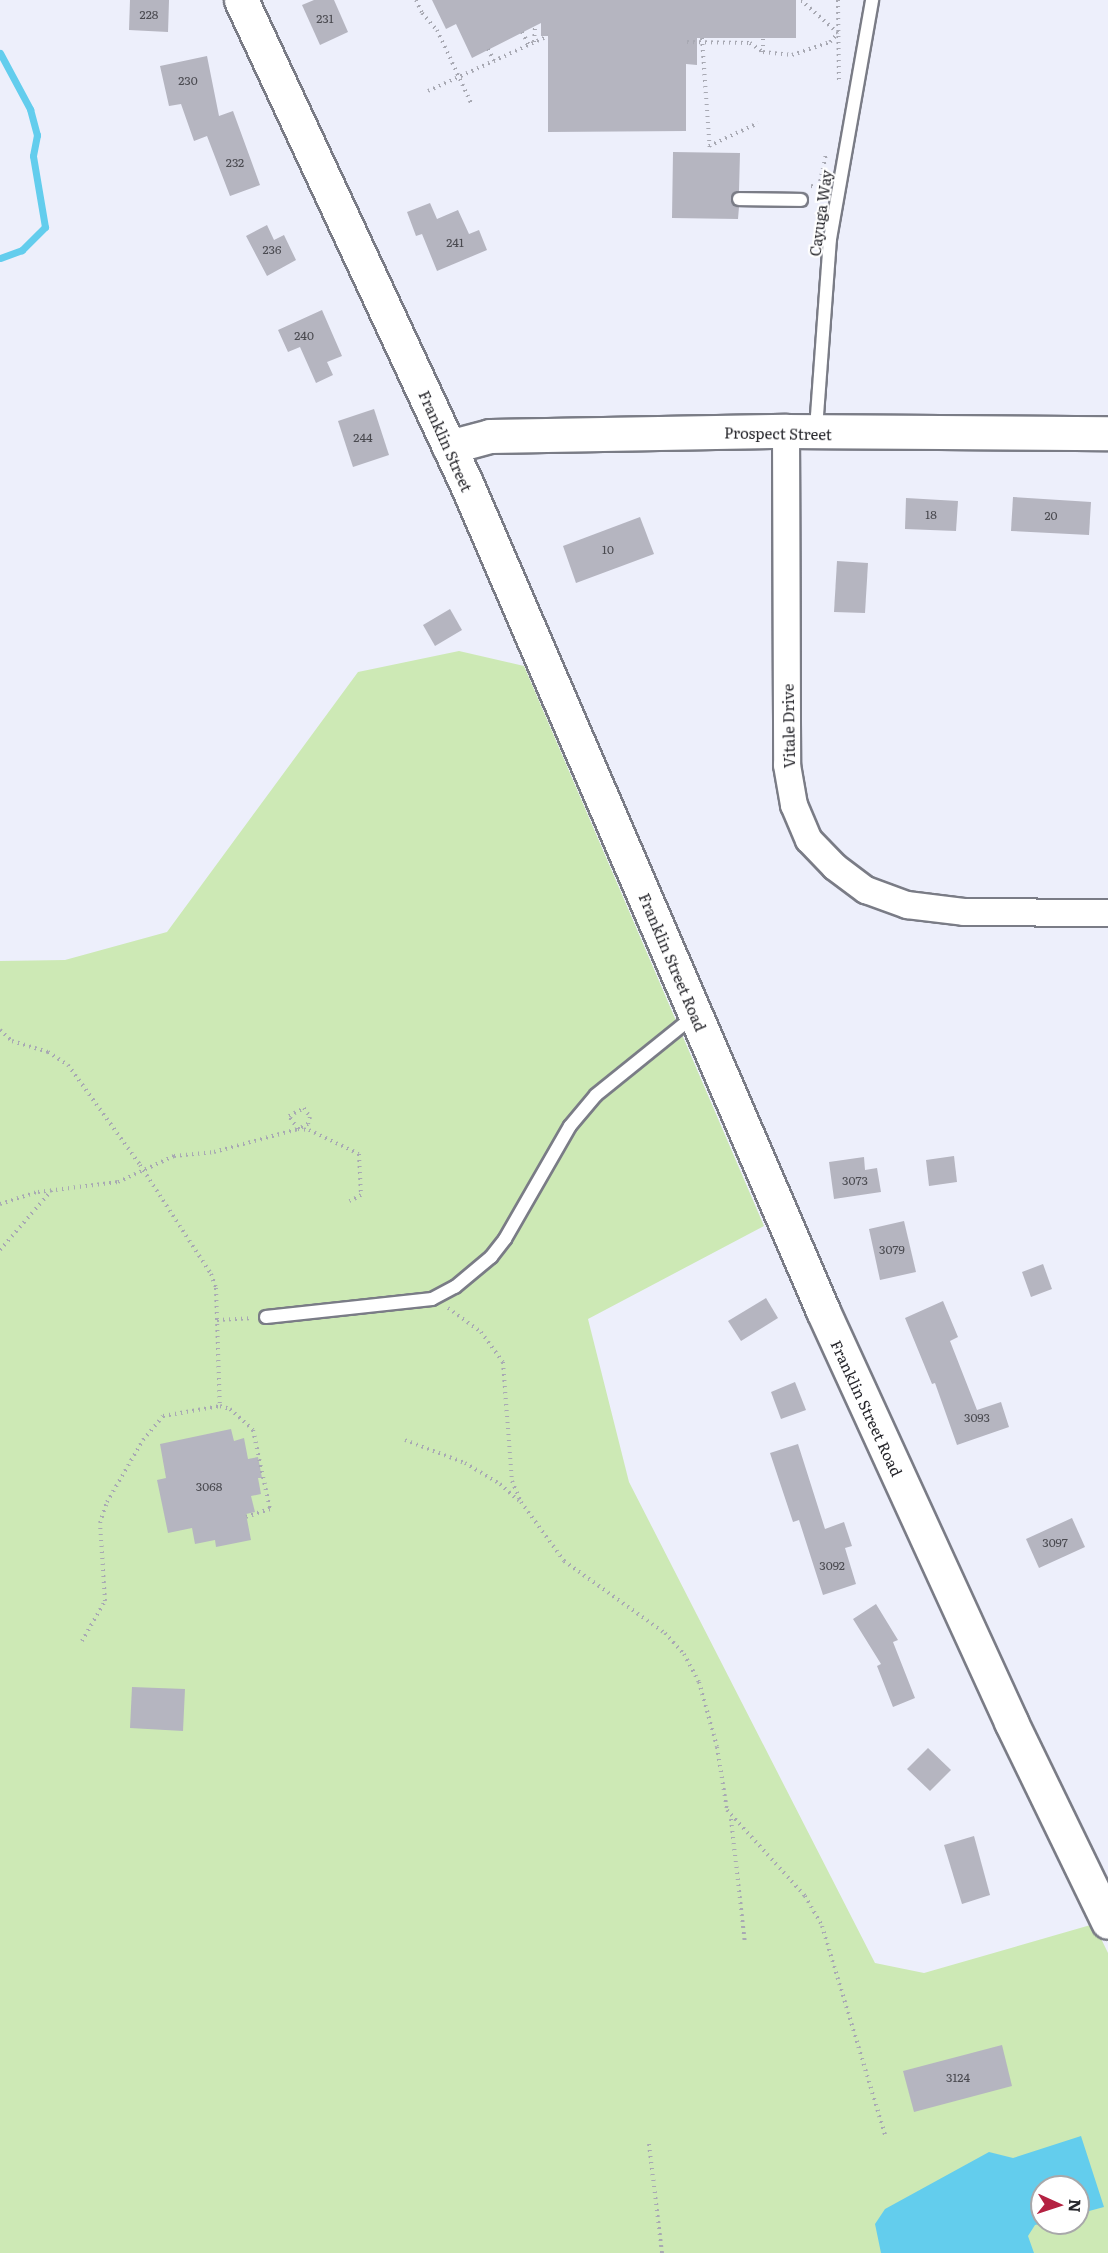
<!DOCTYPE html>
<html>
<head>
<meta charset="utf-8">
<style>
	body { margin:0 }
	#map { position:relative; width:1108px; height:2253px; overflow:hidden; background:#edeffb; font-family:Literata,serif }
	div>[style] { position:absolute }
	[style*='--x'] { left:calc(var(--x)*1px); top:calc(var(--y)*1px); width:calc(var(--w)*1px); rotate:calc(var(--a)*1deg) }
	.green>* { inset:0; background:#cde9b5 }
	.water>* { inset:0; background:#63cded }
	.stream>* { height:7px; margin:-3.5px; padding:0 3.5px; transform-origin:3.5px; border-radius:3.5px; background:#63cded }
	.building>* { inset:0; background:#b5b5c0 }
	.path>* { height:4px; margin-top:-2px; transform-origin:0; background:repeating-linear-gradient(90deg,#a8a9b3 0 1.5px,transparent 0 6px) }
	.roads { filter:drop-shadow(2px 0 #7a7c86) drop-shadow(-2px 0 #7a7c86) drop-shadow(0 2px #7a7c86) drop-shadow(0 -2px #7a7c86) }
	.lane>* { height:12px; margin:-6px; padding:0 6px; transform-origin:6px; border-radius:6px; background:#fff }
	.street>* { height:26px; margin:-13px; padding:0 13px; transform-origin:13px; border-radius:13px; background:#fff }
	.secondary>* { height:33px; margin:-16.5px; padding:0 16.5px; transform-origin:16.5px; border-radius:16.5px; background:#fff }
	span { translate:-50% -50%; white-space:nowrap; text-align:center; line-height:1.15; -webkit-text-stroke:4.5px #fff; paint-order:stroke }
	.number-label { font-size:12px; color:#4a4a50 }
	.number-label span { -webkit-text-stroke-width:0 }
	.street-label { font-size:15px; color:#26262b }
	.north { position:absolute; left:1030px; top:2175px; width:60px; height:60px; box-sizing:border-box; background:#fff; border:2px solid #a8a8aa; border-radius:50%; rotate:93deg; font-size:16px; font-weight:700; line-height:24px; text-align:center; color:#26262b }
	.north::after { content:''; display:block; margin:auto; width:21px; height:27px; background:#b42242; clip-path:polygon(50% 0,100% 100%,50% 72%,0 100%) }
</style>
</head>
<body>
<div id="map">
	<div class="green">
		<i style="clip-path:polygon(evenodd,459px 651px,524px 666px,764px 1226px,588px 1319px,629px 1482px,875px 1963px,924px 1973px,1094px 1924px,1108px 1953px,1108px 2253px,0 2253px,0 961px,65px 960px,167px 932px,358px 672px,459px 651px,1042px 2187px,1078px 2187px,1078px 2223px,1042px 2223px,1042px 2187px)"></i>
	</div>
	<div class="water">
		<i style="clip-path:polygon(1081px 2136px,1104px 2207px,1078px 2214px,1078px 2187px,1042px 2187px,1044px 2223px,1035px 2225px,1028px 2236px,1034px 2253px,881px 2253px,875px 2224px,885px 2209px,989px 2152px,1013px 2158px)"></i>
	</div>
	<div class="stream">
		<i style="--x:0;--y:53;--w:64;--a:61.8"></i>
		<i style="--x:30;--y:109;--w:27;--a:75"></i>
		<i style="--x:37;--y:135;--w:21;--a:101"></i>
		<i style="--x:33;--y:156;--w:72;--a:80.4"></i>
		<i style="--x:45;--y:227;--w:33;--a:135"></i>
		<i style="--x:22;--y:250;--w:23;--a:160"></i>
	</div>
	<div class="building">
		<i style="clip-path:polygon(130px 0,169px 0,168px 32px,129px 30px)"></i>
		<i style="clip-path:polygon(314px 0,334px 0,348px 32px,320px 45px,302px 5px)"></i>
		<i style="clip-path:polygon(432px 0,796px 0,796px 38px,697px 38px,697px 65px,686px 64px,686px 131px,548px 132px,548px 36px,541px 36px,541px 23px,472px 58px,456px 24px,446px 29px)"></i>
		<i style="clip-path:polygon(207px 56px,219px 116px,233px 111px,260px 185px,230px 196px,207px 136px,194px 141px,181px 104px,169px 106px,160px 66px)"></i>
		<i style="clip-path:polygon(673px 152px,740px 153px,739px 191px,731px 198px,739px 207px,738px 219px,672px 218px)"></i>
		<i style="clip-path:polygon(430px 203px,437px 219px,458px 210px,469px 234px,479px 230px,487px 250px,437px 271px,422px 234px,416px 236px,407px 212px)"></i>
		<i style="clip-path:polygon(267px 225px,274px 240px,284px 235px,296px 260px,267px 276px,246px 236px)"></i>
		<i style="clip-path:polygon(322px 310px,342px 356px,327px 362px,333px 375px,316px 383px,300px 347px,288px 352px,278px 330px)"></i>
		<i style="clip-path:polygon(374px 409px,389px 455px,353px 467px,338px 421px)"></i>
		<i style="clip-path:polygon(1013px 497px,1091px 502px,1089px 535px,1011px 531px)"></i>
		<i style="clip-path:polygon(906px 498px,958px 501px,956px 531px,905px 529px)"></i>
		<i style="clip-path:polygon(640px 517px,654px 554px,576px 583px,563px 546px)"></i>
		<i style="clip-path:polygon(837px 561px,868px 563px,865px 613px,834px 612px)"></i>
		<i style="clip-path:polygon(450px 609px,462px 630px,435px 646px,423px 625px)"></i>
		<i style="clip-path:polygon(954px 1156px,957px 1182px,929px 1186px,926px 1160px)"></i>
		<i style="clip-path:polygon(864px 1157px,865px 1170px,877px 1168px,881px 1192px,834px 1199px,829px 1162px)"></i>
		<i style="clip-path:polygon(904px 1221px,916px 1272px,880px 1280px,869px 1229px)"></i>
		<i style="clip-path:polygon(1043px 1264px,1052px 1289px,1031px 1297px,1022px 1272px)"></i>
		<i style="clip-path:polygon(766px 1298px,778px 1318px,741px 1341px,728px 1321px)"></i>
		<i style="clip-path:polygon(943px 1301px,958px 1337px,950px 1341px,977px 1410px,1001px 1402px,1009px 1427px,957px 1445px,935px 1383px,932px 1384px,905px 1318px)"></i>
		<i style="clip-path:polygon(795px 1382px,806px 1410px,781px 1419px,771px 1392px)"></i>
		<i style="clip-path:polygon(231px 1429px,234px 1441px,244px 1438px,248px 1459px,258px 1457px,262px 1478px,258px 1478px,261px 1494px,251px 1496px,255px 1512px,246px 1514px,251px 1540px,216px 1547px,215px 1540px,195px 1544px,192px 1528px,168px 1533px,157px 1480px,166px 1478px,160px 1444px)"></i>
		<i style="clip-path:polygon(798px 1444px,825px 1529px,844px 1522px,852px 1546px,845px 1548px,856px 1584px,823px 1595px,799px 1520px,793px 1522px,770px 1453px)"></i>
		<i style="clip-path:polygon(1072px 1518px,1085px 1547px,1039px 1568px,1026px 1539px)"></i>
		<i style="clip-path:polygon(876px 1604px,898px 1640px,893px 1642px,915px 1698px,893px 1707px,877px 1666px,881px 1664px,853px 1619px)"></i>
		<i style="clip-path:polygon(132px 1687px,185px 1689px,183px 1731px,130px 1728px)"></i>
		<i style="clip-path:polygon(928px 1748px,951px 1770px,930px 1791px,907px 1769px)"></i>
		<i style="clip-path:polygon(974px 1836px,990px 1895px,962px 1904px,944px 1845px)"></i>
		<i style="clip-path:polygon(1002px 2045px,1012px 2086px,914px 2112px,903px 2071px)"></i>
	</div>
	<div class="path">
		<i style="--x:416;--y:0;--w:14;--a:65"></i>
		<i style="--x:422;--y:13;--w:23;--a:49"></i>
		<i style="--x:437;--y:30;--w:81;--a:65"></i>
		<i style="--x:838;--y:0;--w:83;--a:89.3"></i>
		<i style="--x:522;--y:32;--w:15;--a:62"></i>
		<i style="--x:702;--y:38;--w:114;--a:86"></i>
		<i style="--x:534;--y:42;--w:16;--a:-86"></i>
		<i style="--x:687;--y:42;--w:63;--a:0.9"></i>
		<i style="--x:750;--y:43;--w:16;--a:35"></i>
		<i style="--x:763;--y:52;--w:29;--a:6"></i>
		<i style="--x:792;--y:55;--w:40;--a:-18.9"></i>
		<i style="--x:830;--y:42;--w:12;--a:-48"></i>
		<i style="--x:838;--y:33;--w:48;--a:-138.4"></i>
		<i style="--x:802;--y:1;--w:6;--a:180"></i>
		<i style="--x:488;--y:49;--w:13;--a:63"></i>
		<i style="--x:763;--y:52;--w:14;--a:-90"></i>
		<i style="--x:428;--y:91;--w:132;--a:-24.6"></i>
		<i style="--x:709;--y:146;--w:54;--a:-25.1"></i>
		<i style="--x:811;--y:186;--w:8;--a:7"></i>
		<i style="--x:819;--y:187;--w:33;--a:-78"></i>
		<i style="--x:0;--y:1030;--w:16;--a:43"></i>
		<i style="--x:12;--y:1041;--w:38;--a:17"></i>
		<i style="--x:48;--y:1052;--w:24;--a:33"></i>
		<i style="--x:68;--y:1065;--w:123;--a:54.2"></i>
		<i style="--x:140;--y:1165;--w:130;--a:56.9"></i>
		<i style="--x:211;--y:1274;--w:15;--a:70"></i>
		<i style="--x:216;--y:1288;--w:118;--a:88.1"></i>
		<i style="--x:304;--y:1108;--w:11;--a:56"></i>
		<i style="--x:310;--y:1117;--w:7;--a:106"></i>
		<i style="--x:308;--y:1124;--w:11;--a:153"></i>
		<i style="--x:298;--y:1129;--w:16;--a:-125"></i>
		<i style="--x:289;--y:1116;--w:17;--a:-28"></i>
		<i style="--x:0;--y:1204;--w:40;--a:-18"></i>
		<i style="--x:38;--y:1192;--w:81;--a:-7.1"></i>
		<i style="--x:118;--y:1182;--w:62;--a:-24.9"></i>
		<i style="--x:174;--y:1156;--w:40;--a:-5.7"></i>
		<i style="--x:214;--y:1152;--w:87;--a:-15.3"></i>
		<i style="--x:298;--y:1129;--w:11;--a:5"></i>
		<i style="--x:309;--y:1130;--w:55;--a:25.6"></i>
		<i style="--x:359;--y:1154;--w:41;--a:87.2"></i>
		<i style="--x:361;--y:1195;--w:13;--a:151"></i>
		<i style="--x:0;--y:1250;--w:79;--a:-49.1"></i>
		<i style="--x:448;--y:1308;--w:41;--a:36"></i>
		<i style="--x:481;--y:1332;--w:37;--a:54"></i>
		<i style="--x:503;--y:1362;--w:119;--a:85.7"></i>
		<i style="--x:512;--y:1481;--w:23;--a:67"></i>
		<i style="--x:521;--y:1502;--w:73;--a:53.9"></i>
		<i style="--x:564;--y:1561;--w:124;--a:35.5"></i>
		<i style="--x:665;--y:1633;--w:28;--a:48"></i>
		<i style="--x:684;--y:1654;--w:32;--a:62"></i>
		<i style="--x:699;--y:1682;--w:67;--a:74.5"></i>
		<i style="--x:717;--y:1747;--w:64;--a:81"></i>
		<i style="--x:727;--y:1810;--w:116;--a:47.8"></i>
		<i style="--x:805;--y:1896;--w:34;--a:60"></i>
		<i style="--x:822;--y:1926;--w:221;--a:73.2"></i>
		<i style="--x:217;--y:1320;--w:33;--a:-3"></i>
		<i style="--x:405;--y:1440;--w:64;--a:21"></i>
		<i style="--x:465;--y:1463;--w:41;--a:31"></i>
		<i style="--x:500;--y:1484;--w:25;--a:42"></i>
		<i style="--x:82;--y:1641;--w:46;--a:-60.1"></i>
		<i style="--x:105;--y:1601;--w:78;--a:-93.7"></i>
		<i style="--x:100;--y:1523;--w:22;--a:-72"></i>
		<i style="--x:107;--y:1502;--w:72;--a:-59.9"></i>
		<i style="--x:143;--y:1440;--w:31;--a:-50"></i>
		<i style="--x:163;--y:1416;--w:58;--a:-10"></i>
		<i style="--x:220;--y:1406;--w:10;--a:17"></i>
		<i style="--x:230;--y:1409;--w:31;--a:42"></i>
		<i style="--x:253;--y:1430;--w:81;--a:77.9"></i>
		<i style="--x:270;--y:1509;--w:25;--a:162"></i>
		<i style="--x:731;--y:1819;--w:125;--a:83.6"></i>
		<i style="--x:649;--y:2144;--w:110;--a:83.2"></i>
	</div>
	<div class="roads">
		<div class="lane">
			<i style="--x:739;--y:199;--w:62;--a:0.9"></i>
			<i style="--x:816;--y:429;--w:191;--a:-85.8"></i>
			<i style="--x:830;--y:239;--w:243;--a:-80"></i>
			<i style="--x:266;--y:1317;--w:167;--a:-6.2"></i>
			<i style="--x:432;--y:1299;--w:26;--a:-28"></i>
			<i style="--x:455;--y:1287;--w:47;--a:-39.8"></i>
			<i style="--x:491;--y:1257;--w:23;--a:-52"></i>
			<i style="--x:505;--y:1239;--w:130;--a:-60.1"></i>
			<i style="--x:570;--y:1126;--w:40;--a:-50"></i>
			<i style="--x:596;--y:1095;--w:126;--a:-38.9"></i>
		</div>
		<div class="street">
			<i style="--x:786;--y:431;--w:334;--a:89.8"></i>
			<i style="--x:787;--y:765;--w:41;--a:80.1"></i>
			<i style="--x:794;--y:805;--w:38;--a:67"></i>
			<i style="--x:809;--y:840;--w:37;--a:46"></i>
			<i style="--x:835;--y:867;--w:39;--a:37"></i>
			<i style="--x:866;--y:890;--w:44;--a:20.1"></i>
			<i style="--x:907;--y:905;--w:57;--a:7"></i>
			<i style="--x:964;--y:912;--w:144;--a:0.4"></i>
		</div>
		<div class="secondary">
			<i style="--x:241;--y:0;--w:535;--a:65.02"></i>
			<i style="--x:467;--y:485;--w:899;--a:66.68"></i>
			<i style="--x:823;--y:1311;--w:452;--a:65.4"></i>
			<i style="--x:1011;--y:1722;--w:222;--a:64.1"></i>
			<i style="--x:449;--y:447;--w:42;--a:-15"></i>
			<i style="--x:490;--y:436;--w:296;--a:-1"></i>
			<i style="--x:786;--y:431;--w:322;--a:0.4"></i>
		</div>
	</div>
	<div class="number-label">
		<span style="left:149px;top:15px">228</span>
		<span style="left:325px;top:19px">231</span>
		<span style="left:188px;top:81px">230</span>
		<span style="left:235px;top:163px">232</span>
		<span style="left:455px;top:243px">241</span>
		<span style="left:272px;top:250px">236</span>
		<span style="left:304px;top:336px">240</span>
		<span style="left:363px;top:438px">244</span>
		<span style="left:931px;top:515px">18</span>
		<span style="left:1051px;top:516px">20</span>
		<span style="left:608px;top:550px">10</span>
		<span style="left:855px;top:1181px">3073</span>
		<span style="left:892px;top:1250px">3079</span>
		<span style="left:977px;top:1418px">3093</span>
		<span style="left:209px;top:1487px">3068</span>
		<span style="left:1055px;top:1543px">3097</span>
		<span style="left:832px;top:1566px">3092</span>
		<span style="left:958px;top:2078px">3124</span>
	</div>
	<div class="street-label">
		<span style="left:820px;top:213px;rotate:-82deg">Cayuga Way</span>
		<span style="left:778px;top:433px;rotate:1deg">Prospect Street</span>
		<span style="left:446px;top:441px;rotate:66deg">Franklin Street</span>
		<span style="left:788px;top:726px;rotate:-91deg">Vitale Drive</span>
		<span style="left:673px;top:962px;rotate:67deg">Franklin Street Road</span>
		<span style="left:867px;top:1408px;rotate:65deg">Franklin Street Road</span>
	</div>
	<div class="north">N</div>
</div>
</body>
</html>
